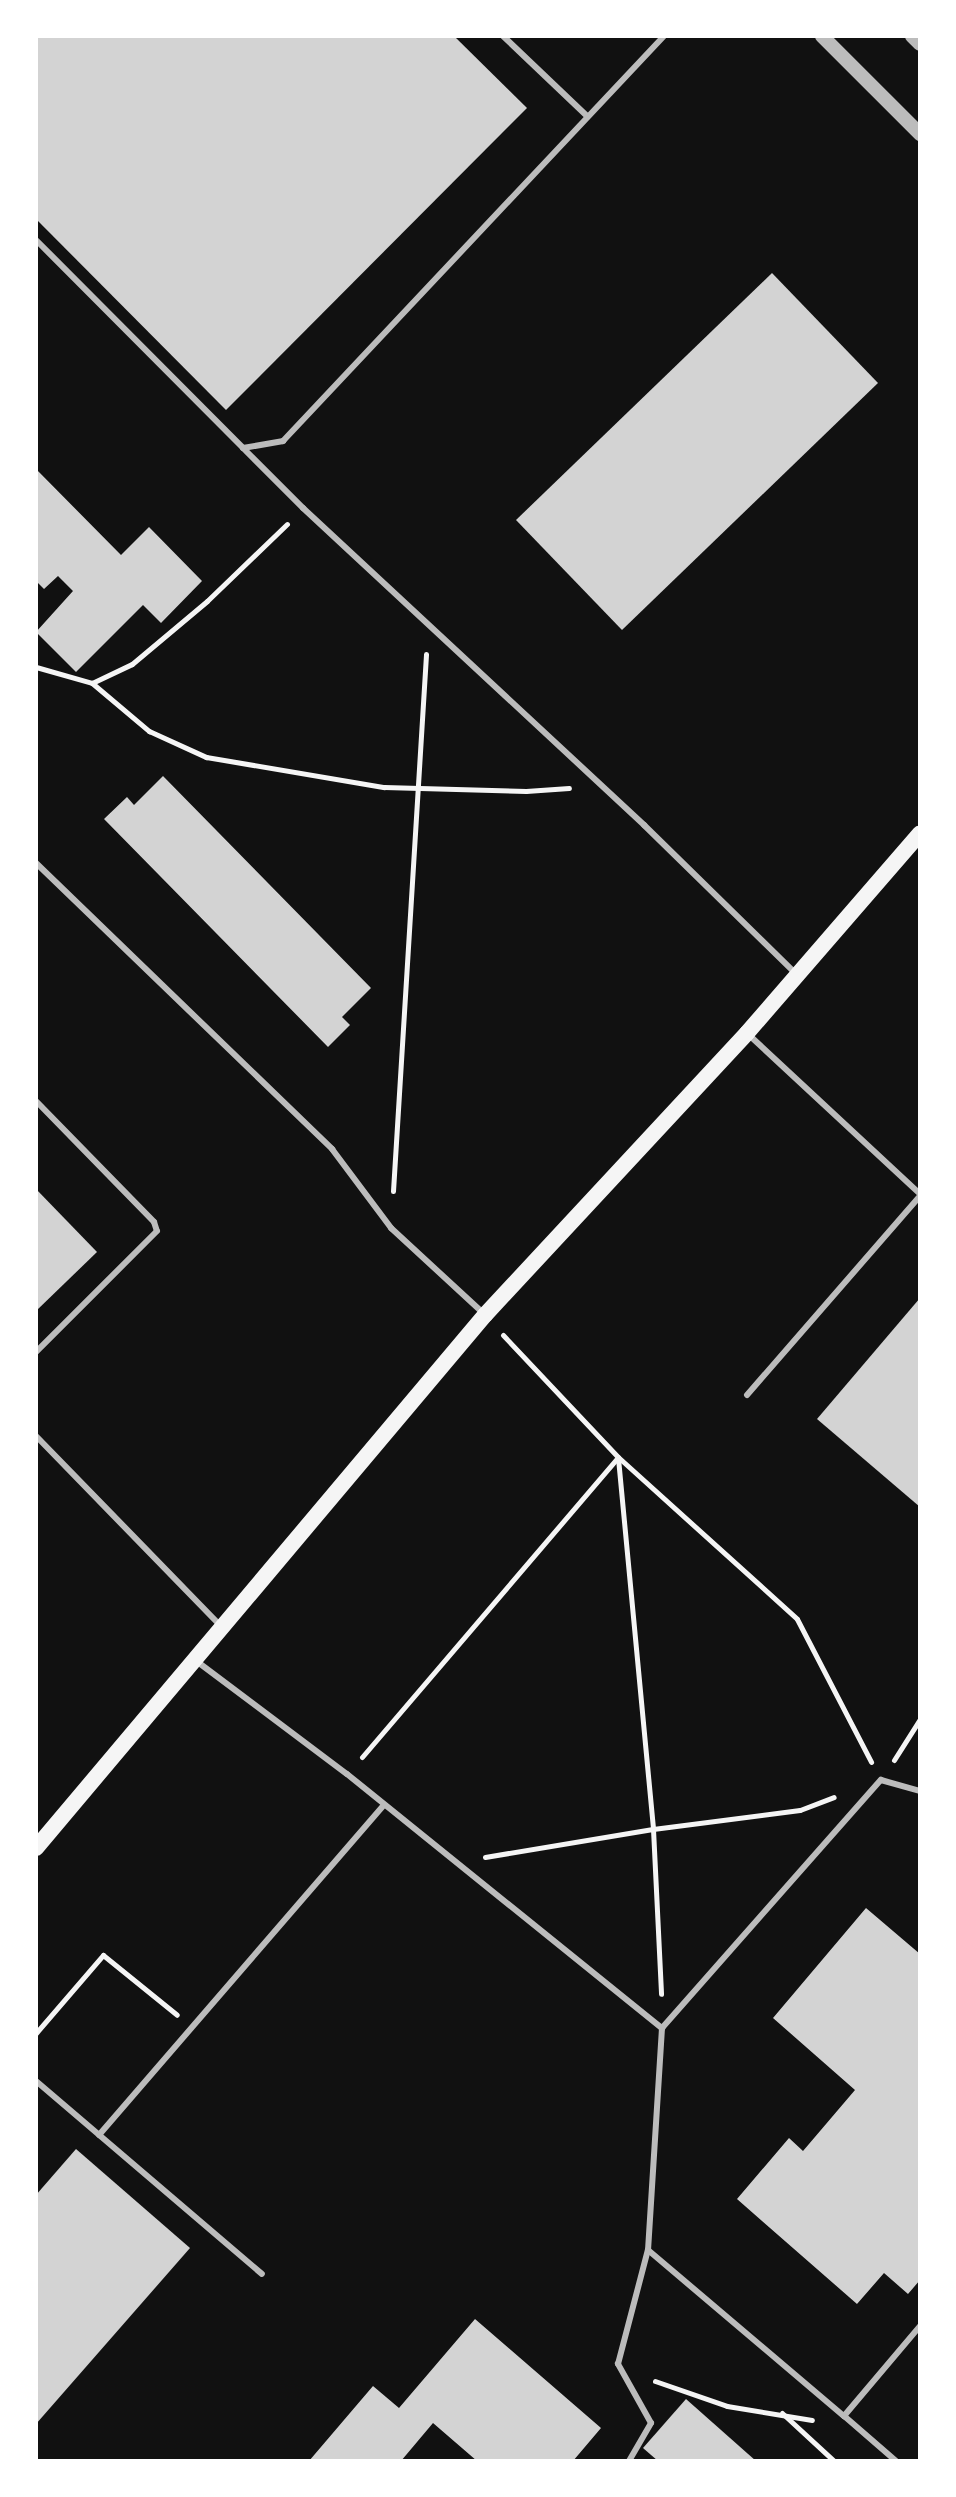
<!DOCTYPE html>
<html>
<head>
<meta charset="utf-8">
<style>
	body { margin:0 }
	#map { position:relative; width:956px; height:2497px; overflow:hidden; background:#111; font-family:"Golos Text",sans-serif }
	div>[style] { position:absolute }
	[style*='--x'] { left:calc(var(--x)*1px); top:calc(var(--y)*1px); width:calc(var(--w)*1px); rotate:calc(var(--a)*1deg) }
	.building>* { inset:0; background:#d3d3d3 }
	.path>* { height:5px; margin:-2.5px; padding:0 2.5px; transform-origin:2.5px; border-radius:2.5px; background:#f5f5f5 }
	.service>* { height:6px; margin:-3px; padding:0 3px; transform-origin:3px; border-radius:3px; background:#bcbcbc }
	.tertiary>* { height:14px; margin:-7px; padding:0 7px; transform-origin:7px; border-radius:7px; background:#bcbcbc }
	.secondary>* { height:16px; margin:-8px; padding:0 8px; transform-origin:8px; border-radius:8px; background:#f5f5f5 }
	span { translate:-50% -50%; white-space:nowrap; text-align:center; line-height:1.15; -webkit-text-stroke:8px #fff; paint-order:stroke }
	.frame { position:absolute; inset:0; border:38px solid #fff; pointer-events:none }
</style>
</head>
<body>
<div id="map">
	<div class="building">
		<i style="clip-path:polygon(36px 36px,454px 36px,527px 108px,226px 410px,36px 219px)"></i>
		<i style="clip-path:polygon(772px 273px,878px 383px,622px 630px,516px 520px)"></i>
		<i style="clip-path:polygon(36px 469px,121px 555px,149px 527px,202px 581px,161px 623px,143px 605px,76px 672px,36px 632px,73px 591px,58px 576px,44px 589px,36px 581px)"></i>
		<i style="clip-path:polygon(163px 776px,371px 988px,342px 1017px,350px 1025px,328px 1047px,104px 819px,127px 797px,134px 805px)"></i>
		<i style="clip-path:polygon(36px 1189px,97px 1252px,36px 1311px)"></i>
		<i style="clip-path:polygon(920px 1298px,920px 1507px,817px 1419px)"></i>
		<i style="clip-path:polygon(866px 1908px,920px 1954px,920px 2280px,908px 2294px,884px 2273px,857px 2304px,737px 2199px,789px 2138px,803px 2151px,855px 2090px,773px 2018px)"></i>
		<i style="clip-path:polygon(76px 2149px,190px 2248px,36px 2424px,36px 2195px)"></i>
		<i style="clip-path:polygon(475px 2319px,601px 2428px,573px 2461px,477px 2461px,433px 2423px,401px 2461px,309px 2461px,373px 2386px,399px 2408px)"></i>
		<i style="clip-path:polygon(686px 2399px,756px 2461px,658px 2461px,643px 2448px)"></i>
	</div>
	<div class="path">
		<i style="--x:36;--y:667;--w:58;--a:15.9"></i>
		<i style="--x:92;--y:683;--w:44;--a:-25.4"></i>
		<i style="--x:132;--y:664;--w:98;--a:-40"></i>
		<i style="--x:207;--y:601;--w:111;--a:-43.9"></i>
		<i style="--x:92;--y:683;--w:75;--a:40.1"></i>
		<i style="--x:149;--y:731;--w:63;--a:24.5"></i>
		<i style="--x:206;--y:757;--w:181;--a:9.6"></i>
		<i style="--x:384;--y:787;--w:142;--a:1.6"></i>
		<i style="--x:526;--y:791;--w:43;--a:-4"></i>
		<i style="--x:393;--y:1191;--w:538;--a:-86.48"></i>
		<i style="--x:503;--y:1335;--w:168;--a:46.7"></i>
		<i style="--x:618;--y:1457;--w:241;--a:42.1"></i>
		<i style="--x:797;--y:1619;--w:161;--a:62.6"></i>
		<i style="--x:618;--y:1458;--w:373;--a:84.6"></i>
		<i style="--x:653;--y:1829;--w:165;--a:87.2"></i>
		<i style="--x:362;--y:1757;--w:394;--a:-49.5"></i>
		<i style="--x:894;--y:1760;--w:49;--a:-57.6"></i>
		<i style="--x:485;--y:1857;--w:170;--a:-9.5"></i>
		<i style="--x:653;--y:1829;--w:148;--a:-7.4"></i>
		<i style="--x:800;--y:1810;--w:36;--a:-21"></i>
		<i style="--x:36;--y:2033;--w:103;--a:-49.3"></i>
		<i style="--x:103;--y:1955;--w:95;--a:39"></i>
		<i style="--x:655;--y:2381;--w:76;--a:19.1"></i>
		<i style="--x:727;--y:2406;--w:86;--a:9.4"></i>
		<i style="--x:782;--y:2413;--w:71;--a:42.7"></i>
	</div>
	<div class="service">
		<i style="--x:503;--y:36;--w:116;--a:43.6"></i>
		<i style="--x:36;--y:240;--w:293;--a:45.1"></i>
		<i style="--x:243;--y:448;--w:41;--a:-9.9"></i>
		<i style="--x:283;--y:441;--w:556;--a:-46.75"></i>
		<i style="--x:243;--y:448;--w:85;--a:45"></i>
		<i style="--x:303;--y:508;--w:466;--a:42.9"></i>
		<i style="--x:644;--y:825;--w:211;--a:44.4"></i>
		<i style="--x:36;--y:863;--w:412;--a:44"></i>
		<i style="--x:332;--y:1149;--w:99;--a:53.2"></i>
		<i style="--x:391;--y:1228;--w:125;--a:42.7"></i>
		<i style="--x:749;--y:1035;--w:233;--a:42.9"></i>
		<i style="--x:36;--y:1101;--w:169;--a:45.7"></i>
		<i style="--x:154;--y:1222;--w:9;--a:72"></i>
		<i style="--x:157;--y:1231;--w:171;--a:135"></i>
		<i style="--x:747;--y:1395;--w:264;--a:-49"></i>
		<i style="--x:36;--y:1436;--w:265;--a:45.8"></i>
		<i style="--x:195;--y:1660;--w:190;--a:36.9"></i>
		<i style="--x:347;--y:1774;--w:405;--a:38.9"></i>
		<i style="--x:662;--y:2028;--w:331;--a:-48.6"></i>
		<i style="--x:881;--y:1780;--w:41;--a:15.8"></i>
		<i style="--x:662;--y:2028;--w:222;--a:93.6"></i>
		<i style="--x:648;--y:2250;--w:257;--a:40.3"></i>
		<i style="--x:36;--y:2081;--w:297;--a:40.5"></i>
		<i style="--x:99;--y:2135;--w:436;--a:-49.2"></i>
		<i style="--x:629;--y:2461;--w:44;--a:-59.9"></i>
		<i style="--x:651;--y:2423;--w:68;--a:-119.2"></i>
		<i style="--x:618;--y:2364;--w:118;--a:-75.3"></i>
		<i style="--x:896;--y:2461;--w:69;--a:-139.1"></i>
		<i style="--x:844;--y:2416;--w:118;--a:-49.8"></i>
	</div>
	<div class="tertiary">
		<i style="--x:822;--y:36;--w:139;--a:45"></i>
		<i style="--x:912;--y:36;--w:11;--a:45"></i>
	</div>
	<div class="secondary">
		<i style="--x:36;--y:1848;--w:697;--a:-49.89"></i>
		<i style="--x:485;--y:1315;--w:385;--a:-47.1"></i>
		<i style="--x:747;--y:1033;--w:264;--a:-49.1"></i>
	</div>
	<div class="frame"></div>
</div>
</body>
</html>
